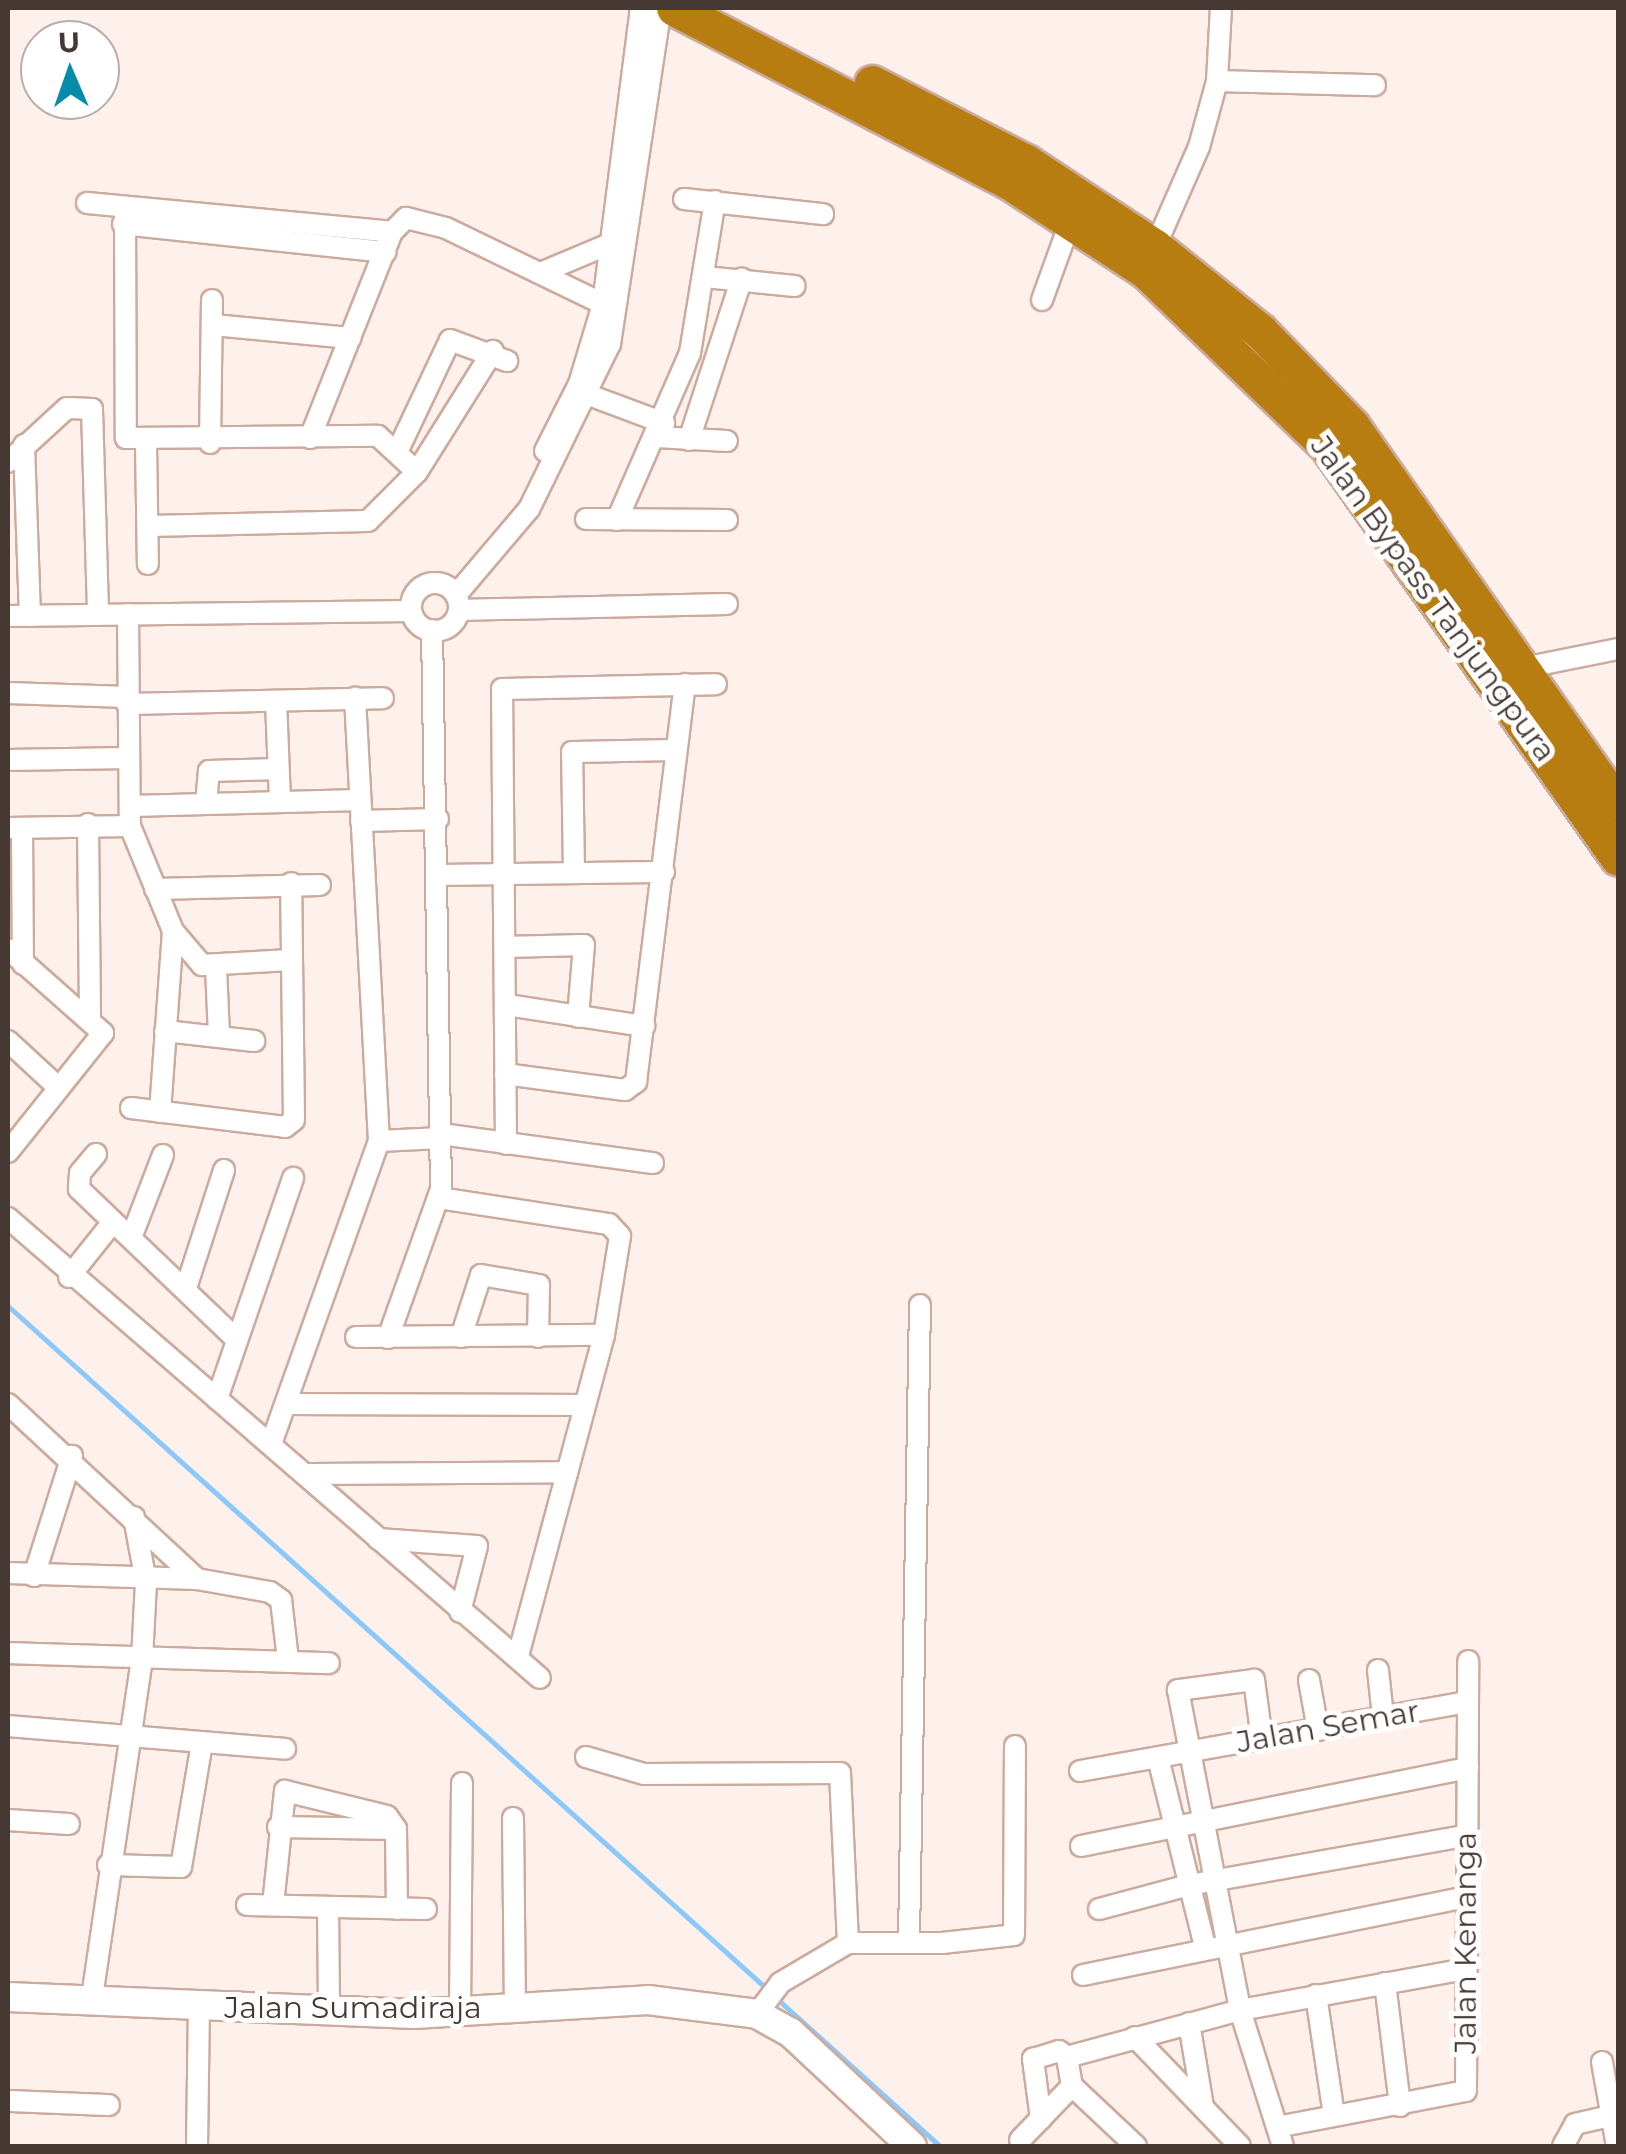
<!DOCTYPE html>
<html>
<head>
<meta charset="utf-8">
<style>
	body { margin:0 }
	#map { position:relative; width:1626px; height:2154px; overflow:hidden; background:#fef0ea; font-family:Montserrat,sans-serif }
	div>[style] { position:absolute }
	[style*='--x'] { left:calc(var(--x)*1px); top:calc(var(--y)*1px); width:calc(var(--w)*1px); rotate:calc(var(--a)*1deg) }
	.stream>* { height:5px; margin:-2.5px; padding:0 2.5px; transform-origin:2.5px; border-radius:2.5px; background:#8dc8fa }
	.roads { filter:drop-shadow(2px 0 #ccab9f) drop-shadow(-2px 0 #ccab9f) drop-shadow(0 2px #ccab9f) drop-shadow(0 -2px #ccab9f) }
	.street>* { height:20px; margin:-10px; padding:0 10px; transform-origin:10px; border-radius:10px; background:#fff }
	.street>.ring { margin:-10px; padding:0; box-sizing:content-box; background:none; border:20px solid #fff; border-radius:50% }
	.secondary>* { height:28px; margin:-14px; padding:0 14px; transform-origin:14px; border-radius:14px; background:#fff }
	.highway>* { height:35px; margin:-17.5px; padding:0 17.5px; transform-origin:17.5px; border-radius:17.5px; background:#b77d10 }
	span { translate:-50% -50%; white-space:nowrap; text-align:center; line-height:1.15; -webkit-text-stroke:10px #fff; paint-order:stroke }
	.street-label { font-size:30px; color:#463833 }
	.frame { position:absolute; inset:0; border:10px solid #463833; pointer-events:none }
	.north { position:absolute; left:20px; top:20px; width:100px; height:100px; box-sizing:border-box; background:#fff; border:2px solid #b5afad; border-radius:50%; rotate:358deg; font-size:28px; font-weight:700; line-height:40px; text-align:center; color:#463833 }
	.north::after { content:''; display:block; margin:auto; width:35px; height:45px; background:#068bab; clip-path:polygon(50% 0,100% 100%,50% 72%,0 100%) }
</style>
</head>
<body>
<div id="map">
	<div class="stream">
		<i style="--x:8;--y:1306;--w:1021;--a:41.98"></i>
		<i style="--x:775;--y:1997;--w:222;--a:42.1"></i>
	</div>
	<div class="roads">
		<div class="street">
			<i style="--x:1217;--y:81;--w:158;--a:1.5"></i>
			<i style="--x:684;--y:199;--w:140;--a:6.2"></i>
			<i style="--x:87;--y:203;--w:306;--a:5.4"></i>
			<i style="--x:125;--y:208;--w:230;--a:89.8"></i>
			<i style="--x:126;--y:438;--w:252;--a:-0.5"></i>
			<i style="--x:378;--y:436;--w:53;--a:42.7"></i>
			<i style="--x:123;--y:224;--w:264;--a:6.1"></i>
			<i style="--x:1155;--y:247;--w:109;--a:-66.3"></i>
			<i style="--x:1199;--y:147;--w:68;--a:-74.7"></i>
			<i style="--x:1217;--y:81;--w:73;--a:-86.9"></i>
			<i style="--x:545;--y:271;--w:82;--a:-22.8"></i>
			<i style="--x:705;--y:277;--w:90;--a:5.7"></i>
			<i style="--x:1042;--y:300;--w:85;--a:-70.1"></i>
			<i style="--x:213;--y:325;--w:138;--a:5.4"></i>
			<i style="--x:578;--y:391;--w:92;--a:20.4"></i>
			<i style="--x:657;--y:437;--w:70;--a:3.3"></i>
			<i style="--x:310;--y:438;--w:222;--a:-68.3"></i>
			<i style="--x:392;--y:232;--w:20;--a:-45"></i>
			<i style="--x:406;--y:218;--w:41;--a:14"></i>
			<i style="--x:446;--y:228;--w:174;--a:25.8"></i>
			<i style="--x:689;--y:440;--w:170;--a:-71.9"></i>
			<i style="--x:146;--y:443;--w:121;--a:89.1"></i>
			<i style="--x:210;--y:443;--w:143;--a:-89.2"></i>
			<i style="--x:24;--y:445;--w:171;--a:88"></i>
			<i style="--x:399;--y:448;--w:119;--a:-64.7"></i>
			<i style="--x:450;--y:340;--w:61;--a:20.2"></i>
			<i style="--x:545;--y:451;--w:75;--a:-63.1"></i>
			<i style="--x:579;--y:384;--w:84;--a:-73.3"></i>
			<i style="--x:603;--y:304;--w:298;--a:-82.7"></i>
			<i style="--x:8;--y:462;--w:80;--a:-42.5"></i>
			<i style="--x:67;--y:408;--w:25;--a:2"></i>
			<i style="--x:92;--y:409;--w:206;--a:88.3"></i>
			<i style="--x:586;--y:519;--w:141;--a:0.4"></i>
			<i style="--x:617;--y:520;--w:182;--a:-66.4"></i>
			<i style="--x:690;--y:353;--w:154;--a:-80.7"></i>
			<i style="--x:149;--y:526;--w:219;--a:-1.3"></i>
			<i style="--x:368;--y:521;--w:69;--a:-45"></i>
			<i style="--x:417;--y:472;--w:143;--a:-57.9"></i>
			<i class="ring" style="left:411px;top:583px;width:28px;height:28px"></i>
			<i style="--x:456;--y:595;--w:113;--a:-49.7"></i>
			<i style="--x:529;--y:509;--w:184;--a:-63.9"></i>
			<i style="--x:610;--y:344;--w:340;--a:-81.4"></i>
			<i style="--x:459;--y:610;--w:268;--a:-1.3"></i>
			<i style="--x:128;--y:614;--w:212;--a:89.5"></i>
			<i style="--x:130;--y:826;--w:113;--a:67.7"></i>
			<i style="--x:173;--y:931;--w:45;--a:49.5"></i>
			<i style="--x:202;--y:965;--w:88;--a:-3.3"></i>
			<i style="--x:8;--y:616;--w:403;--a:-0.7"></i>
			<i style="--x:1523;--y:668;--w:97;--a:-11.3"></i>
			<i style="--x:8;--y:693;--w:119;--a:1.9"></i>
			<i style="--x:276;--y:701;--w:101;--a:87.7"></i>
			<i style="--x:127;--y:704;--w:256;--a:-1.3"></i>
			<i style="--x:8;--y:760;--w:119;--a:-1"></i>
			<i style="--x:206;--y:804;--w:33;--a:-85"></i>
			<i style="--x:209;--y:771;--w:69;--a:-1.7"></i>
			<i style="--x:131;--y:806;--w:229;--a:-1.5"></i>
			<i style="--x:361;--y:821;--w:77;--a:-1.5"></i>
			<i style="--x:88;--y:824;--w:197;--a:89.4"></i>
			<i style="--x:8;--y:828;--w:122;--a:-0.9"></i>
			<i style="--x:22;--y:828;--w:136;--a:89.6"></i>
			<i style="--x:574;--y:873;--w:121;--a:-90.9"></i>
			<i style="--x:572;--y:752;--w:104;--a:-1.1"></i>
			<i style="--x:439;--y:875;--w:225;--a:-0.8"></i>
			<i style="--x:155;--y:889;--w:165;--a:-1.4"></i>
			<i style="--x:505;--y:947;--w:79;--a:-1.5"></i>
			<i style="--x:584;--y:945;--w:72;--a:94.8"></i>
			<i style="--x:8;--y:949;--w:127;--a:41.5"></i>
			<i style="--x:103;--y:1033;--w:152;--a:128.6"></i>
			<i style="--x:216;--y:967;--w:70;--a:87.5"></i>
			<i style="--x:507;--y:1005;--w:139;--a:8.7"></i>
			<i style="--x:165;--y:1031;--w:90;--a:6.4"></i>
			<i style="--x:8;--y:1041;--w:69;--a:42.7"></i>
			<i style="--x:505;--y:1074;--w:121;--a:7.6"></i>
			<i style="--x:625;--y:1090;--w:14;--a:-36"></i>
			<i style="--x:636;--y:1082;--w:401;--a:-83"></i>
			<i style="--x:131;--y:1108;--w:155;--a:7"></i>
			<i style="--x:285;--y:1127;--w:11;--a:-38"></i>
			<i style="--x:294;--y:1120;--w:237;--a:-90.7"></i>
			<i style="--x:160;--y:1112;--w:181;--a:-85.9"></i>
			<i style="--x:441;--y:1134;--w:214;--a:7.8"></i>
			<i style="--x:379;--y:1141;--w:62;--a:-2.8"></i>
			<i style="--x:506;--y:1144;--w:455;--a:-90.5"></i>
			<i style="--x:502;--y:689;--w:214;--a:-1.3"></i>
			<i style="--x:96;--y:1154;--w:25;--a:130"></i>
			<i style="--x:80;--y:1173;--w:16;--a:94"></i>
			<i style="--x:79;--y:1189;--w:217;--a:43.7"></i>
			<i style="--x:439;--y:1198;--w:172;--a:8.7"></i>
			<i style="--x:609;--y:1224;--w:16;--a:47"></i>
			<i style="--x:620;--y:1236;--w:100;--a:99.2"></i>
			<i style="--x:604;--y:1335;--w:333;--a:105"></i>
			<i style="--x:8;--y:1218;--w:703;--a:40.85"></i>
			<i style="--x:131;--y:1238;--w:89;--a:-68.9"></i>
			<i style="--x:69;--y:1277;--w:70;--a:-51.3"></i>
			<i style="--x:186;--y:1288;--w:124;--a:-72.1"></i>
			<i style="--x:356;--y:1337;--w:248;--a:-0.5"></i>
			<i style="--x:461;--y:1337;--w:65;--a:-72.1"></i>
			<i style="--x:481;--y:1275;--w:59;--a:9.8"></i>
			<i style="--x:539;--y:1285;--w:52;--a:91.1"></i>
			<i style="--x:388;--y:1338;--w:158;--a:-70.4"></i>
			<i style="--x:441;--y:1189;--w:559;--a:-90.92"></i>
			<i style="--x:217;--y:1399;--w:234;--a:-71"></i>
			<i style="--x:8;--y:1404;--w:258;--a:42.8"></i>
			<i style="--x:290;--y:1404;--w:295;--a:0.2"></i>
			<i style="--x:271;--y:1444;--w:322;--a:-70.4"></i>
			<i style="--x:379;--y:1141;--w:444;--a:-93.1"></i>
			<i style="--x:310;--y:1474;--w:257;--a:-0.4"></i>
			<i style="--x:378;--y:1539;--w:99;--a:4"></i>
			<i style="--x:477;--y:1546;--w:68;--a:104.4"></i>
			<i style="--x:8;--y:1573;--w:189;--a:1.8"></i>
			<i style="--x:197;--y:1579;--w:74;--a:10.1"></i>
			<i style="--x:270;--y:1592;--w:14;--a:36"></i>
			<i style="--x:281;--y:1600;--w:60;--a:83.3"></i>
			<i style="--x:34;--y:1576;--w:126;--a:-72.4"></i>
			<i style="--x:8;--y:1653;--w:321;--a:1.8"></i>
			<i style="--x:1378;--y:1670;--w:47;--a:83.9"></i>
			<i style="--x:1309;--y:1680;--w:51;--a:79.8"></i>
			<i style="--x:8;--y:1726;--w:278;--a:4.7"></i>
			<i style="--x:1262;--y:1739;--w:60;--a:-97.7"></i>
			<i style="--x:1254;--y:1680;--w:77;--a:172.5"></i>
			<i style="--x:1178;--y:1690;--w:326;--a:79"></i>
			<i style="--x:1240;--y:2010;--w:143;--a:72.5"></i>
			<i style="--x:586;--y:1757;--w:60;--a:16.3"></i>
			<i style="--x:644;--y:1774;--w:196;--a:-0.3"></i>
			<i style="--x:840;--y:1773;--w:170;--a:87.3"></i>
			<i style="--x:848;--y:1943;--w:94;--a:0"></i>
			<i style="--x:942;--y:1943;--w:72;--a:-6.3"></i>
			<i style="--x:1014;--y:1935;--w:189;--a:-89.7"></i>
			<i style="--x:1158;--y:1758;--w:194;--a:76"></i>
			<i style="--x:1080;--y:1771;--w:394;--a:-10.1"></i>
			<i style="--x:513;--y:1818;--w:189;--a:89.4"></i>
			<i style="--x:8;--y:1820;--w:61;--a:3.8"></i>
			<i style="--x:278;--y:1827;--w:118;--a:1"></i>
			<i style="--x:1081;--y:1846;--w:395;--a:-11.4"></i>
			<i style="--x:108;--y:1865;--w:73;--a:1.6"></i>
			<i style="--x:181;--y:1867;--w:126;--a:-80.4"></i>
			<i style="--x:247;--y:1905;--w:179;--a:1.3"></i>
			<i style="--x:273;--y:1905;--w:115;--a:-84"></i>
			<i style="--x:285;--y:1791;--w:105;--a:13.8"></i>
			<i style="--x:387;--y:1816;--w:16;--a:55"></i>
			<i style="--x:396;--y:1829;--w:80;--a:89.3"></i>
			<i style="--x:328;--y:1907;--w:103;--a:89.4"></i>
			<i style="--x:1099;--y:1909;--w:93;--a:-14.9"></i>
			<i style="--x:1189;--y:1885;--w:280;--a:-10.1"></i>
			<i style="--x:909;--y:1939;--w:634;--a:-89.01"></i>
			<i style="--x:1083;--y:1975;--w:390;--a:-11.5"></i>
			<i style="--x:1385;--y:1983;--w:124;--a:83"></i>
			<i style="--x:1316;--y:1995;--w:122;--a:81.5"></i>
			<i style="--x:91;--y:2004;--w:349;--a:-81.6"></i>
			<i style="--x:142;--y:1659;--w:77;--a:-87"></i>
			<i style="--x:146;--y:1582;--w:66;--a:-100.5"></i>
			<i style="--x:460;--y:2012;--w:229;--a:-89.5"></i>
			<i style="--x:757;--y:2014;--w:39;--a:-53"></i>
			<i style="--x:780;--y:1983;--w:79;--a:-30.5"></i>
			<i style="--x:1189;--y:2023;--w:85;--a:80.5"></i>
			<i style="--x:1135;--y:2037;--w:151;--a:46.1"></i>
			<i style="--x:1602;--y:2062;--w:85;--a:79.9"></i>
			<i style="--x:8;--y:2101;--w:101;--a:2.3"></i>
			<i style="--x:1041;--y:2119;--w:61;--a:-97.6"></i>
			<i style="--x:1033;--y:2059;--w:27;--a:-17"></i>
			<i style="--x:1059;--y:2051;--w:10;--a:37"></i>
			<i style="--x:1277;--y:2127;--w:192;--a:-10.8"></i>
			<i style="--x:1466;--y:2091;--w:430;--a:-89.7"></i>
			<i style="--x:1020;--y:2140;--w:75;--a:-46.1"></i>
			<i style="--x:197;--y:2146;--w:139;--a:-89.2"></i>
			<i style="--x:1136;--y:2146;--w:88;--a:-136.8"></i>
			<i style="--x:1072;--y:2086;--w:29;--a:-100"></i>
			<i style="--x:1067;--y:2057;--w:179;--a:-15.2"></i>
			<i style="--x:1240;--y:2010;--w:229;--a:-10.3"></i>
			<i style="--x:1563;--y:2146;--w:25;--a:-61"></i>
			<i style="--x:1575;--y:2124;--w:37;--a:-13"></i>
		</div>
		<div class="secondary">
			<i style="--x:8;--y:1997;--w:406;--a:2.4"></i>
			<i style="--x:414;--y:2014;--w:234;--a:-3.4"></i>
			<i style="--x:648;--y:2000;--w:110;--a:7.3"></i>
			<i style="--x:757;--y:2014;--w:38;--a:29"></i>
			<i style="--x:790;--y:2032;--w:167;--a:43.1"></i>
		</div>
		<div class="highway">
			<i style="--x:674;--y:8;--w:376;--a:27.4"></i>
			<i style="--x:1008;--y:181;--w:166;--a:33.2"></i>
			<i style="--x:1147;--y:272;--w:250;--a:44"></i>
			<i style="--x:1327;--y:446;--w:504;--a:54.77"></i>
			<i style="--x:872;--y:83;--w:173;--a:27.2"></i>
			<i style="--x:1026;--y:162;--w:154;--a:33.4"></i>
			<i style="--x:1155;--y:247;--w:134;--a:38.7"></i>
			<i style="--x:1260;--y:331;--w:132;--a:45.9"></i>
			<i style="--x:1352;--y:426;--w:464;--a:55"></i>
		</div>
	</div>
	<div class="street-label">
		<span style="left:1433px;top:599px;rotate:54deg">Jalan Bypass Tanjungpura</span>
		<span style="left:1328px;top:1727px;rotate:-10deg">Jalan Semar</span>
		<span style="left:1466px;top:1943px;rotate:-90deg">Jalan Kenanga</span>
		<span style="left:353px;top:2008px">Jalan Sumadiraja</span>
	</div>
	<div class="frame"></div>
	<div class="north">U</div>
</div>
</body>
</html>
